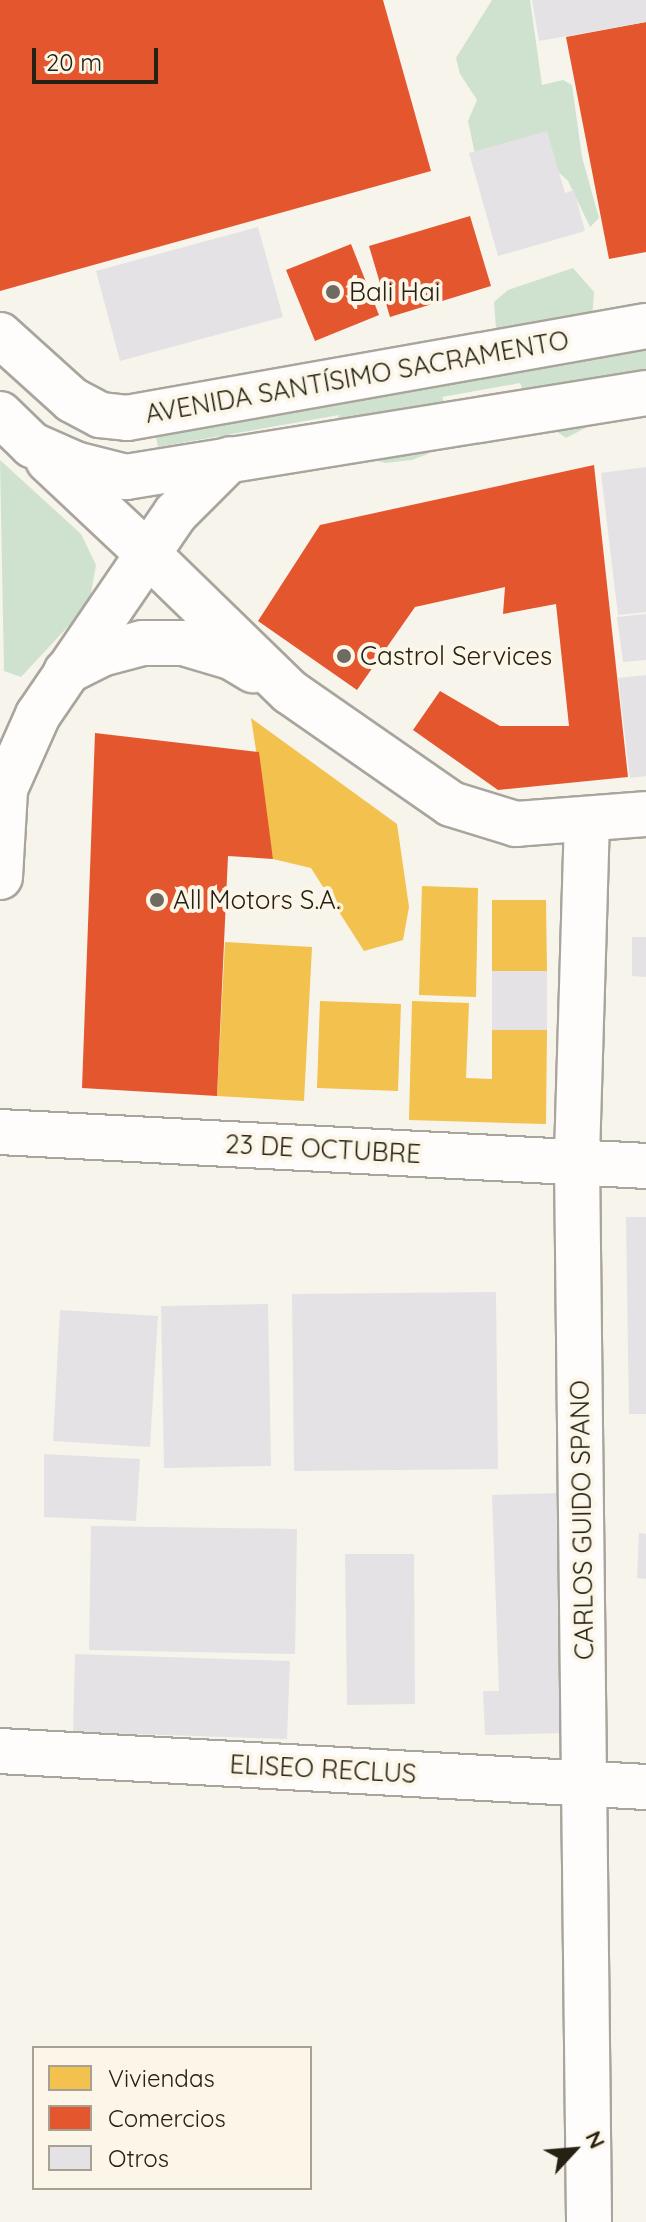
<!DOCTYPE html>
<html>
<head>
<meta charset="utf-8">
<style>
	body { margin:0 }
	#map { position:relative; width:646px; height:2222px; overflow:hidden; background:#f7f4ec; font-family:Quicksand,sans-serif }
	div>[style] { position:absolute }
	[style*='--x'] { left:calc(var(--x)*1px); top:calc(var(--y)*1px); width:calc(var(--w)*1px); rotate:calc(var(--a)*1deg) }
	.green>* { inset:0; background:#cfe2d0 }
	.homes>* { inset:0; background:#f2c14e }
	.shops>* { inset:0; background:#e4572e }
	.building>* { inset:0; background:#e4e2e5 }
	.roads { filter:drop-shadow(2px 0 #aaa59c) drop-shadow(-2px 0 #aaa59c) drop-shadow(0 2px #aaa59c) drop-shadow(0 -2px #aaa59c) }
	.street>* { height:44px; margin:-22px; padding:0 22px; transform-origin:22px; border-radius:22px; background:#fefdfc }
	.secondary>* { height:44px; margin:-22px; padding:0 22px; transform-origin:22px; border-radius:22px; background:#fefdfc }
	.primary>* { height:44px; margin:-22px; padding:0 22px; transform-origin:22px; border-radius:22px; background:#fefdfc }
	.highway>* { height:44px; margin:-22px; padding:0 22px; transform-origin:22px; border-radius:22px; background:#fefdfc }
	.dots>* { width:22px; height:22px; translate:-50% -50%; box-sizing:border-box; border:4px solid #fcf6e8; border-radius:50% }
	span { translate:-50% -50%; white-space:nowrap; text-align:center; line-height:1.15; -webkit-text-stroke:8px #fcf6e8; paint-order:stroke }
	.poi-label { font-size:26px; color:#272114 }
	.left { translate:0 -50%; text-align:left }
	.street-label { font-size:26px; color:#272114 }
	.legend { position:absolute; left:32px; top:2046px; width:280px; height:144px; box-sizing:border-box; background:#fcf6e8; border:2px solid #a7a193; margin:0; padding:10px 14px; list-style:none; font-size:24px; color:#272114 }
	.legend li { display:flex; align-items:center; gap:16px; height:40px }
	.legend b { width:40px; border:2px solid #a7a193 }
	.north { position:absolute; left:534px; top:2110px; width:80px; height:80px; -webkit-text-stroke:6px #fcf6e8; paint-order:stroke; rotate:64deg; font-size:22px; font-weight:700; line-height:32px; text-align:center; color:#272114 }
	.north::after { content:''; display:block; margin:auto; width:28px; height:36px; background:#272114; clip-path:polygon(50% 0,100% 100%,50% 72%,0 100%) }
	.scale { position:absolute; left:32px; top:48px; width:126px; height:36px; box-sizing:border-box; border:4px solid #272114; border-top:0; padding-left:10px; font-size:24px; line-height:28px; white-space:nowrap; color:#272114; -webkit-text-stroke:6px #fcf6e8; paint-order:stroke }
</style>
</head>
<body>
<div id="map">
	<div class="green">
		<i style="clip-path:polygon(492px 0,530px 0,542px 85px,563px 80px,572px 85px,582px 157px,599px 218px,590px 227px,568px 181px,552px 166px,476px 159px,468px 121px,477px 100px,460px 74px,456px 58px)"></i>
		<i style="clip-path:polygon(573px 268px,594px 292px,592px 320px,633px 350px,646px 351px,646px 411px,603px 419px,566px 438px,535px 417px,520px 383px,442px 397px,446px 405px,428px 454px,412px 460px,385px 463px,361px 456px,331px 432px,339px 415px,158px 447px,156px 437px,350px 403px,368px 390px,398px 394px,416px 387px,519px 373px,527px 358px,496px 329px,494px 302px,508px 290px)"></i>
		<i style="clip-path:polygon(0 460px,81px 534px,96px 565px,89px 604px,21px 677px,4px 671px)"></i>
	</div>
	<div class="homes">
		<i style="clip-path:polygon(251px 718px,397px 824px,409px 907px,403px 940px,364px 951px,311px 868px,273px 859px)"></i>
		<i style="clip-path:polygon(422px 886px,478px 888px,476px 997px,419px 995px)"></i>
		<i style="clip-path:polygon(492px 900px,546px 900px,547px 971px,492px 971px)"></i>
		<i style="clip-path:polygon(225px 942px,312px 947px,304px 1101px,217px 1096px)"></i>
		<i style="clip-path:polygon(320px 1001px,401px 1004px,398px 1091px,317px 1088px)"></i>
		<i style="clip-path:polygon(412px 1001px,469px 1003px,466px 1078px,492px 1079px,492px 1030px,547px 1030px,546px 1124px,409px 1120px)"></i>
	</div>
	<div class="shops">
		<i style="clip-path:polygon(0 0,383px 0,431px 171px,0 291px)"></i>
		<i style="clip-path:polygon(646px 22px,646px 252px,609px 259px,566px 37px)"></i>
		<i style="clip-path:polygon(470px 216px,491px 286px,390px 317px,369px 246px)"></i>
		<i style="clip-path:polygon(351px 244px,379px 315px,315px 341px,286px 270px)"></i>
		<i style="clip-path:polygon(594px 465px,628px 777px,498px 790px,413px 730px,440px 691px,500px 726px,569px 726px,556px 604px,503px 614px,505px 587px,415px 607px,357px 690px,258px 621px,320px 525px)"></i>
		<i style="clip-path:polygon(95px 733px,259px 752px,273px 859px,228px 856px,217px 1096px,82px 1088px)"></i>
	</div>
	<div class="building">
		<i style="clip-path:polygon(532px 0,646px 0,646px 22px,539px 41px)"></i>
		<i style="clip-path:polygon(547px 131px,565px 193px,574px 190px,585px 231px,498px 256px,469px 153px)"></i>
		<i style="clip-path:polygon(258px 227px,283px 317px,120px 361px,96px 271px)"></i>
		<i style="clip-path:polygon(646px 467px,646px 612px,618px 615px,601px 473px)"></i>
		<i style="clip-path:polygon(646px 614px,646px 660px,623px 662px,617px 617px)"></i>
		<i style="clip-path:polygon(646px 675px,646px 776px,630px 778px,618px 678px)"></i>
		<i style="clip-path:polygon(632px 937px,646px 937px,646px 977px,632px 976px)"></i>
		<i style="clip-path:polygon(492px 971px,547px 971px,547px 1030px,492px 1030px)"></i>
		<i style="clip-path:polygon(626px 1217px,646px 1217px,646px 1414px,629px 1414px)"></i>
		<i style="clip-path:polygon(496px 1292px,498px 1469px,294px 1471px,292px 1294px)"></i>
		<i style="clip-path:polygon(268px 1304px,271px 1466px,164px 1468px,161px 1306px)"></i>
		<i style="clip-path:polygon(60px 1310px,158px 1316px,150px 1447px,53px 1441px)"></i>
		<i style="clip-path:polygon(44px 1454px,140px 1459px,136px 1521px,44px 1517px)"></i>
		<i style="clip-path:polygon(557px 1493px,566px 1733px,485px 1735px,483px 1691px,499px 1691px,492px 1495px)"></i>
		<i style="clip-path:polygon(91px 1526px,297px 1529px,295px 1654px,89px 1650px)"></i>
		<i style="clip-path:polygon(639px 1533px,646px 1534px,646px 1579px,637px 1578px)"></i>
		<i style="clip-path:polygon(345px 1554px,414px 1554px,415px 1704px,347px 1705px)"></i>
		<i style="clip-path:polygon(75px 1654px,290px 1661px,287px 1739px,73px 1732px)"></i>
	</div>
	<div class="roads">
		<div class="street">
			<i style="--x:0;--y:1132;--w:647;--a:3.01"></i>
		</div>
		<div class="secondary">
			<i style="--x:150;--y:556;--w:195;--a:44.2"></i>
			<i style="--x:290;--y:692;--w:196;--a:34.8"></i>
			<i style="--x:451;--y:804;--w:68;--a:17.1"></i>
			<i style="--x:516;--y:824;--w:130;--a:-4.4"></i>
			<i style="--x:66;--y:672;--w:39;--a:-27"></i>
			<i style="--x:101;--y:654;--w:42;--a:-15"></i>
			<i style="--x:142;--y:643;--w:41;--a:0"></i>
			<i style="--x:183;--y:643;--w:50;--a:16.3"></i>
			<i style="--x:231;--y:657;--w:26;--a:31"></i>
			<i style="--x:587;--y:819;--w:342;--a:91.7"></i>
			<i style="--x:577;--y:1161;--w:1061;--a:89.35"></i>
			<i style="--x:0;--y:1751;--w:647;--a:3.19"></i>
		</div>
		<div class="primary">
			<i style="--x:0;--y:335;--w:97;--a:42.1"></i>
			<i style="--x:72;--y:400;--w:32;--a:28"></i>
			<i style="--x:100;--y:415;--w:27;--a:6"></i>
			<i style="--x:127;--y:418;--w:527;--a:-10.05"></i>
			<i style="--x:0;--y:414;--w:45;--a:44.1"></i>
			<i style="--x:32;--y:445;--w:47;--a:23.8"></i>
			<i style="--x:75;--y:464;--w:53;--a:14.3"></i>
			<i style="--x:126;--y:477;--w:527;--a:-9.18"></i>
			<i style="--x:48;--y:460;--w:140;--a:43.3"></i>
		</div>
		<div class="highway">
			<i style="--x:0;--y:877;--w:88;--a:-86.7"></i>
			<i style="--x:5;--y:789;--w:81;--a:-66"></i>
			<i style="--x:38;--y:715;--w:245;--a:-55.7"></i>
			<i style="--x:176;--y:513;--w:76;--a:-45"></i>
		</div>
	</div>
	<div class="dots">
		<i style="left:333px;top:292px;background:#706b60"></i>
		<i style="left:344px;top:656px;background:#706b60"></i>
		<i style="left:157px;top:900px;background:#706b60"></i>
	</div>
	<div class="poi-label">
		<span class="left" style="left:349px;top:292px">Bali Hai</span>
		<span class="left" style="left:360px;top:656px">Castrol Services</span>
		<span class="left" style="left:173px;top:900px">All Motors S.A.</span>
	</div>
	<div class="street-label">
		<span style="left:357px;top:377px;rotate:-10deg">AVENIDA SANTÍSIMO SACRAMENTO</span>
		<span style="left:323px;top:1149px;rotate:3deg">23 DE OCTUBRE</span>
		<span style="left:582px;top:1520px;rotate:-91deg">CARLOS GUIDO SPANO</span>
		<span style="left:323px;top:1769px;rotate:3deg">ELISEO RECLUS</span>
	</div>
	<ul class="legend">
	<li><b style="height:22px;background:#f2c14e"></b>Viviendas</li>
	<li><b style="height:22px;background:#e4572e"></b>Comercios</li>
	<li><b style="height:22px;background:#e4e2e5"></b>Otros</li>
	</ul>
	<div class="north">N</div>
	<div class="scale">20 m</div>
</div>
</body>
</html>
